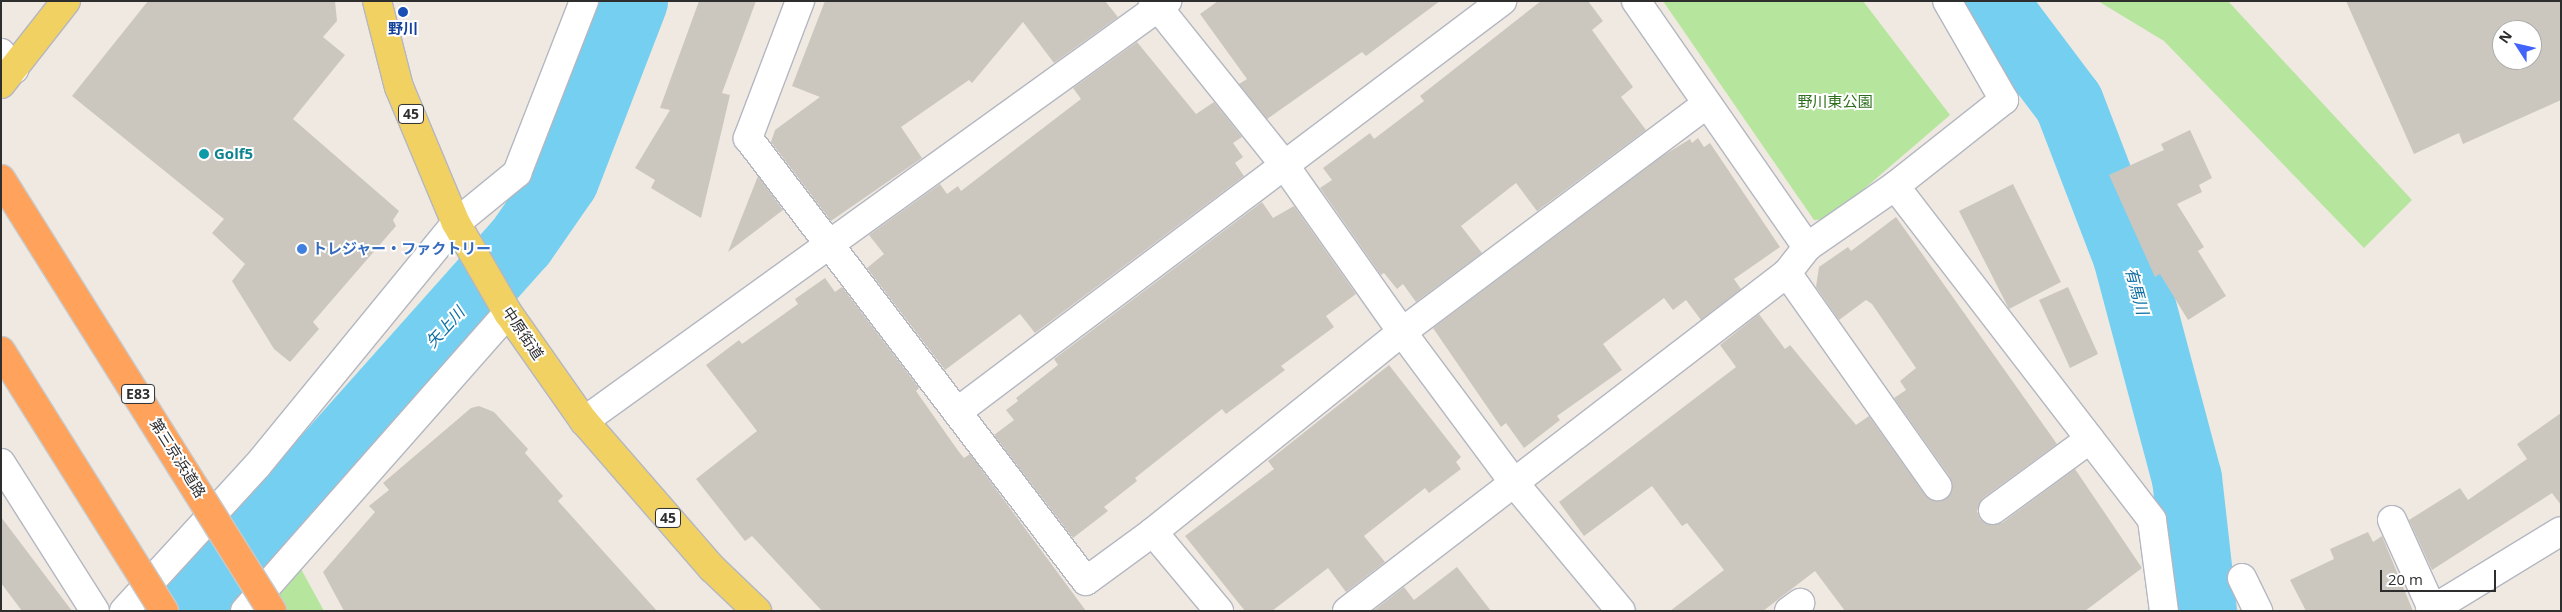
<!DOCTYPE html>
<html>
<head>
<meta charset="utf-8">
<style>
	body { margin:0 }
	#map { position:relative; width:2562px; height:612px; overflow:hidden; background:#efe9e1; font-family:"Open Sans","Noto Sans JP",sans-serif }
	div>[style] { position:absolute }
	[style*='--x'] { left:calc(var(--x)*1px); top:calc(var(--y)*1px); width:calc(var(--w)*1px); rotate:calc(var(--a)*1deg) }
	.green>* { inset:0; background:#b6e59e }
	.river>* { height:70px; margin:-35px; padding:0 35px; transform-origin:35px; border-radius:35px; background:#75cff0 }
	.building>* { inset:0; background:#cbc7bf }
	.roads { filter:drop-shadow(1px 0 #b4b7c1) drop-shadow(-1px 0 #b4b7c1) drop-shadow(0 1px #b4b7c1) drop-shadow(0 -1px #b4b7c1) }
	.minor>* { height:28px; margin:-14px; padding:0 14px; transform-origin:14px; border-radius:14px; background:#fff }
	.major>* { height:28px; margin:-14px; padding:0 14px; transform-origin:14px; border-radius:14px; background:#f2d163 }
	.bridges { filter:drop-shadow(1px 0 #c9c9c9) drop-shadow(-1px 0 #c9c9c9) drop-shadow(0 1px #c9c9c9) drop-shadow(0 -1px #c9c9c9) }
	.highway-bridge>* { height:28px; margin:-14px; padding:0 14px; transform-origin:14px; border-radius:14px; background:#ffa35c }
	.dots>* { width:14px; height:14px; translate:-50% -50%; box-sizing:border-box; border:2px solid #fff; border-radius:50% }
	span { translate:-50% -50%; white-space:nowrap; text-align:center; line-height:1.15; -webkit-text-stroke:4px #fff; paint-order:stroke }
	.shield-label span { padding:1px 4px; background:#fff; border:1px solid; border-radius:4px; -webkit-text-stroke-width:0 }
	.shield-label { font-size:14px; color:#2e2e2e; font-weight:700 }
	.transit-label { font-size:15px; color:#164399; font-weight:700 }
	.park-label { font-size:15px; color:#2c6e1b }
	.culture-label { font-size:15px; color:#0d838f; font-weight:700 }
	.left { translate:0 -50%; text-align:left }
	.shop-label { font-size:15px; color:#366cbe; font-weight:700 }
	.street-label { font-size:15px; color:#2e2e2e }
	.water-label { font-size:16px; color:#0d6fa3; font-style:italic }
	.frame { position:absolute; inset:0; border:2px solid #2e2e2e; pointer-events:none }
	.north { position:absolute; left:2492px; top:20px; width:50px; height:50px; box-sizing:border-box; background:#fff; border:1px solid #ababab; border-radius:50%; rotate:305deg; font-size:14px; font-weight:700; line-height:20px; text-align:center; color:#2e2e2e }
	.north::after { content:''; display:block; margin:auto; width:18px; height:22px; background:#4264fb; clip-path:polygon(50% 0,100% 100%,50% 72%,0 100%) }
	.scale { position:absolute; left:2380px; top:570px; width:116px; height:22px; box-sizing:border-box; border:2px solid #2e2e2e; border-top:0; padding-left:6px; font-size:15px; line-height:18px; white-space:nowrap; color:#2e2e2e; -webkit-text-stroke:4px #fff; paint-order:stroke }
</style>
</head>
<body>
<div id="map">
	<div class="green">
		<i style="clip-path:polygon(1663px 1px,1863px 1px,1950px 115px,1829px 219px,1814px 220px)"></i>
		<i style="clip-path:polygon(2098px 1px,2228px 1px,2412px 200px,2364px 248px,2164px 41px)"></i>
		<i style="clip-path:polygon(301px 569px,324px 611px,266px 611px)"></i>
	</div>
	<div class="river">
		<i style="--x:1992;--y:1;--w:128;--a:53"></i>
		<i style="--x:2069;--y:103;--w:165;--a:69"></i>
		<i style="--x:2128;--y:257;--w:229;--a:75.1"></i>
		<i style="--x:2187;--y:478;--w:134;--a:83.6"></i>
		<i style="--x:192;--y:611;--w:494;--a:-48.3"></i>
		<i style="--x:521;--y:242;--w:75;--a:-55.3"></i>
		<i style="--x:564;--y:180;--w:192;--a:-68.9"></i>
	</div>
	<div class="building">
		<i style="clip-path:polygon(148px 1px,335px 1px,337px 21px,323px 37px,345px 55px,293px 119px,399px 211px,393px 220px,396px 226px,313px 322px,319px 329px,290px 362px,274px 349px,232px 281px,245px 264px,212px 233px,224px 219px,72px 96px)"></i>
		<i style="clip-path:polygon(699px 1px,756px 1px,722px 93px,730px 95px,701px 218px,651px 188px,655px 180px,635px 168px,670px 110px,660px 108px)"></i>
		<i style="clip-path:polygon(825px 1px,1105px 1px,1118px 17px,1054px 63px,1023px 22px,972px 83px,969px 80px,901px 127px,922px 158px,831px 221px,771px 142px,775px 130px,820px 97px,792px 86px)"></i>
		<i style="clip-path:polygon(1218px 1px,1440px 1px,1366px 56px,1362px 52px,1267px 119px,1239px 84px,1247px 79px,1200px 14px)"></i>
		<i style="clip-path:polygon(1541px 1px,1588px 1px,1603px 21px,1592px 30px,1633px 87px,1621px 97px,1646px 130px,1537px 211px,1516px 183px,1461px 226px,1482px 253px,1416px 302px,1403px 284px,1397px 289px,1384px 273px,1381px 275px,1320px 188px,1332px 180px,1323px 168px,1370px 133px,1374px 139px,1424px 101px,1420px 96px)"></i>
		<i style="clip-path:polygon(evenodd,2346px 1px,2561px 1px,2561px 100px,2463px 144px,2459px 133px,2414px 154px,2346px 1px,2502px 30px,2532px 30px,2532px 60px,2502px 60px,2502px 30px)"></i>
		<i style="clip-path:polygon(1137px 42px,1196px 114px,1214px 102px,1242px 137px,1233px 143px,1243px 157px,1235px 163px,1244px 176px,1035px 333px,1020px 314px,945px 370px,867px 268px,884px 254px,869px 235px,940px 184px,947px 194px,958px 186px,961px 191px,1081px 99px,1073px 88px)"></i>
		<i style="clip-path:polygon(2190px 130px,2212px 178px,2199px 185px,2202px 192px,2177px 204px,2204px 247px,2198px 251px,2226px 296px,2188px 320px,2160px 274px,2155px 277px,2109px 175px,2164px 150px,2161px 144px)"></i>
		<i style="clip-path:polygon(1698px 138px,1704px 147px,1710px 143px,1780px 247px,1734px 279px,1741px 289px,1701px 320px,1686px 300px,1673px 310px,1664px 298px,1603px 344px,1622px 370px,1557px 416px,1560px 420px,1524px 448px,1506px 423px,1501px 427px,1433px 328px,1664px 155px,1690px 139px,1692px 143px)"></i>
		<i style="clip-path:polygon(758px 176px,783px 210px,728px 252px)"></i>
		<i style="clip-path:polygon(2013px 184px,2061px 282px,2009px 309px,1959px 211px)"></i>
		<i style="clip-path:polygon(1262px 202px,1273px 218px,1294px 206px,1356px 294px,1326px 316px,1334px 327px,1281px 366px,1285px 370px,1226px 414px,1222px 409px,1135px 478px,1137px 481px,1104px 507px,1108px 511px,1073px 538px,994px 435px,1014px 420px,1006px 410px,1018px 401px,1016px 398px,1058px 365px,1054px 359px)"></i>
		<i style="clip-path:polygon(1896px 217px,2057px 444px,1983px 498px,1977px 511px,1980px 519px,1987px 524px,2002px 523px,2075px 469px,2142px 568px,2085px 611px,1845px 611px,1815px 571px,1763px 611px,1670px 611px,1724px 570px,1687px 523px,1682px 526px,1652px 486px,1584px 536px,1559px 502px,1736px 367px,1720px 345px,1759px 314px,1785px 349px,1790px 345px,1856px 425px,1869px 416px,1925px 495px,1939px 501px,1951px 493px,1950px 477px,1894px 398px,1906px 390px,1900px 381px,1916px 368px,1872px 304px,1866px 300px,1839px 320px,1816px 287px,1819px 267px,1848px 247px,1851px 251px)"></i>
		<i style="clip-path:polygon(825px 278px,835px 292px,842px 287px,919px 388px,916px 391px,959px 452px,964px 458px,970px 454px,1086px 611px,822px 611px,752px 536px,745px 541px,696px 479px,757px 431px,706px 365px,739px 340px,742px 344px,798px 304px,795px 299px)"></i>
		<i style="clip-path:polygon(2068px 287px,2098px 354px,2070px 368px,2039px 300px)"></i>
		<i style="clip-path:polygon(1389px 365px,1461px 457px,1456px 462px,1461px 469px,1429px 493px,1425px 488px,1364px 536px,1385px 562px,1346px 592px,1328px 568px,1272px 611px,1245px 611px,1185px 536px,1274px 469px,1268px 461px)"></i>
		<i style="clip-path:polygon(479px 406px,494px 412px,528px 449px,525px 453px,563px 496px,558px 501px,657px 611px,344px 611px,323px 572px,375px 512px,369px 506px,389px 490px,383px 483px,471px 408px)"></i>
		<i style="clip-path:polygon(2561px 413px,2561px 505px,2552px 493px,2432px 570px,2409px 520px,2460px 488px,2468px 500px,2527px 459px,2517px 444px)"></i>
		<i style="clip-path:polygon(1px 517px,72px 611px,22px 611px,1px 583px)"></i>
		<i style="clip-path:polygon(2368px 532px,2373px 542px,2382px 536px,2413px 611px,2306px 611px,2290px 580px,2334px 559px,2330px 549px)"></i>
		<i style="clip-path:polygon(1457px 567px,1491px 611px,1373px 611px,1404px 587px,1414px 600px)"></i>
	</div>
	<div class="roads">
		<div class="minor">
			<i style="--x:800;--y:1;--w:147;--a:110.8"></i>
			<i style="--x:748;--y:138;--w:557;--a:52.66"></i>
			<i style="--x:1086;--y:581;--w:83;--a:-36.2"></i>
			<i style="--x:1153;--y:532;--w:103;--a:50.1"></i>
			<i style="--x:1153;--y:1;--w:211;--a:51.3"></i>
			<i style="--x:1285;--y:166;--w:203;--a:54.8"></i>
			<i style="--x:1402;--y:332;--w:189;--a:53.4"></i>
			<i style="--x:1515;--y:484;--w:165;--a:50.2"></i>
			<i style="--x:1636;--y:1;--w:300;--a:55.2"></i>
			<i style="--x:1;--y:53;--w:21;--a:51"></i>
			<i style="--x:1895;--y:186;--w:421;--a:52.4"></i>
			<i style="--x:2152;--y:520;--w:92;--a:82.5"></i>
			<i style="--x:1787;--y:273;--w:261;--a:54.8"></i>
			<i style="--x:957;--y:412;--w:683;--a:-37.02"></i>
			<i style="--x:584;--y:421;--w:719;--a:-35.77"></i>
			<i style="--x:1;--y:463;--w:175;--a:57.6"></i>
			<i style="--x:1993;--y:510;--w:120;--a:-36.2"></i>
			<i style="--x:2392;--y:520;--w:100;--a:65.7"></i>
			<i style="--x:1153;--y:532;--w:319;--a:-38.8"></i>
			<i style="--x:1402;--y:332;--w:381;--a:-36.8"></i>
			<i style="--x:2242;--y:578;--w:37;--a:64"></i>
			<i style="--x:124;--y:611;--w:197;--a:-47.5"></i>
			<i style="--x:257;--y:466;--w:314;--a:-50.7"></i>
			<i style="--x:456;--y:223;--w:79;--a:-39.3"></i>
			<i style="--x:517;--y:173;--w:185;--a:-68.7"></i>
			<i style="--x:245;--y:611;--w:397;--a:-48.6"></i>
			<i style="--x:1347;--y:611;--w:555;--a:-37.53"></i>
			<i style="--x:1787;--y:273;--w:33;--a:-52"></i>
			<i style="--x:1807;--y:247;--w:107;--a:-34.7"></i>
			<i style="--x:1895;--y:186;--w:139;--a:-38.3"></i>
			<i style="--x:2004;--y:100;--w:114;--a:-119.9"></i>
			<i style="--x:1789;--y:611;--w:14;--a:-36"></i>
			<i style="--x:2430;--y:611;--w:153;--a:-31.4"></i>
		</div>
		<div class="major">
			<i style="--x:377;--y:1;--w:89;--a:75.7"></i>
			<i style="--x:399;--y:87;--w:147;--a:67.3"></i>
			<i style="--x:456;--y:223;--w:104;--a:60"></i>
			<i style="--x:508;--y:313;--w:132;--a:54.9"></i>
			<i style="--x:584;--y:421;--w:195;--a:49"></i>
			<i style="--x:712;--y:568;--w:62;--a:43.7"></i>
			<i style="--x:1;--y:84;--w:105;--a:-51.9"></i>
		</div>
	</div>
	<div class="bridges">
		<div class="highway-bridge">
			<i style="--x:1;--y:179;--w:510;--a:57.9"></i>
			<i style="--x:1;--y:351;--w:307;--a:57.9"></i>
		</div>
	</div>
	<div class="dots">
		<i style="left:403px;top:12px;background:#1a4fb4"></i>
		<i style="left:204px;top:154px;background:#0f9aa8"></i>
		<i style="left:302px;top:249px;background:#3f7fe0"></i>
	</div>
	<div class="shield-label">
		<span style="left:411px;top:114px">45</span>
		<span style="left:138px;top:394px">E83</span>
		<span style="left:668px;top:518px">45</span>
	</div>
	<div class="transit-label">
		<span style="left:403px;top:29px">野川</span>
	</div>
	<div class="park-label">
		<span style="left:1835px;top:102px">野川東公園</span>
	</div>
	<div class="culture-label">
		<span class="left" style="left:214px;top:154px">Golf5</span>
	</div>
	<div class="shop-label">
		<span class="left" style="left:312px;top:249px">トレジャー・ファクトリー</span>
	</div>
	<div class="street-label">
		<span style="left:523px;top:333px;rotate:56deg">中原街道</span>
		<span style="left:178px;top:458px;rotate:58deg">第三京浜道路</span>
	</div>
	<div class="water-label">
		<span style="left:2137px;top:291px;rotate:75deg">有馬川</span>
		<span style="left:445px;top:327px;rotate:-48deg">矢上川</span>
	</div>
	<div class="frame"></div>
	<div class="north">N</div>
	<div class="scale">20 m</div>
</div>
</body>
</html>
